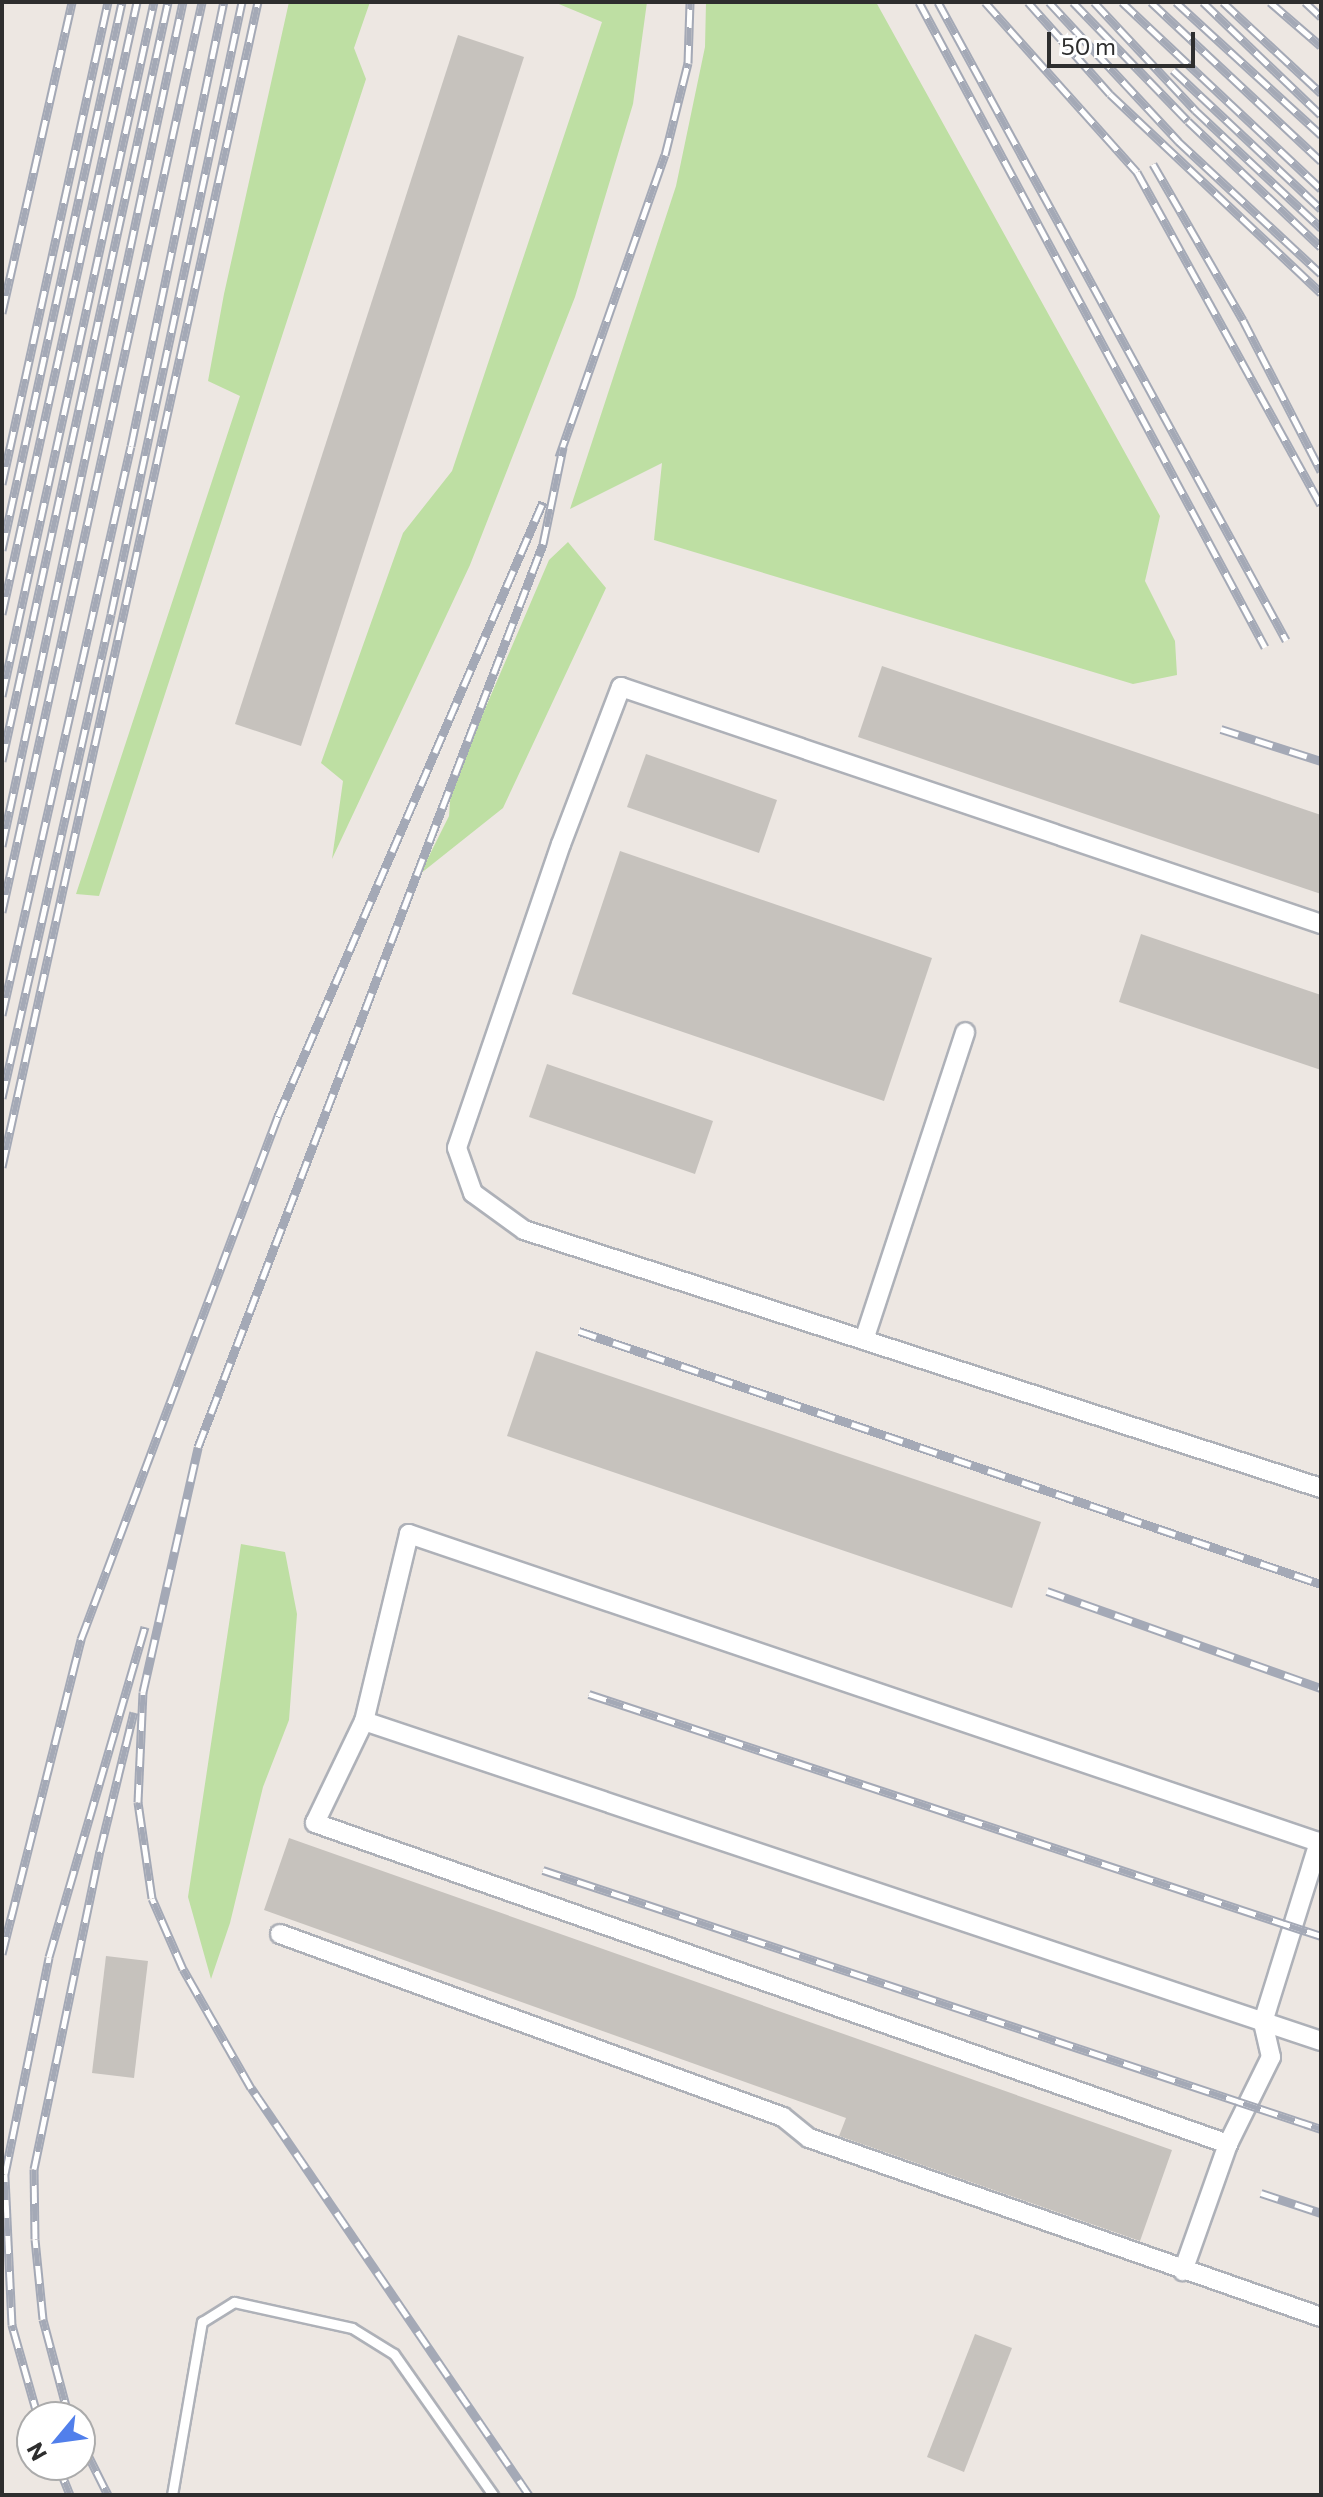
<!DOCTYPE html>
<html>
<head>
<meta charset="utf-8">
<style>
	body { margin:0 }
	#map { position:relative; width:1323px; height:2497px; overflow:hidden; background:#ede7e2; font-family:Commissioner,sans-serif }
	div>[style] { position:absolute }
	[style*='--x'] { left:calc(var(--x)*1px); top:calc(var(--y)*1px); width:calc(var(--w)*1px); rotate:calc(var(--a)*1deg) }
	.green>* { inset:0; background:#bedfa3 }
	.building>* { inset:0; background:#c6c2bd }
	.roads { filter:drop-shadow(2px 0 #aeb1b8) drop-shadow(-2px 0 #aeb1b8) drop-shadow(0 2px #aeb1b8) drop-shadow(0 -2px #aeb1b8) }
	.lane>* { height:9px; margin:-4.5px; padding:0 4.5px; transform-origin:4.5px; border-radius:4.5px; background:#fff }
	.street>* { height:18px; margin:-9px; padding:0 9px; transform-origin:9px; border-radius:9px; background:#fff }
	.rail>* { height:9px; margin-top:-4.5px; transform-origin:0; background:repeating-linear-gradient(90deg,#fff 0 18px,#a4a9b6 0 36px); box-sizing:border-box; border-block:2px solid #a4a9b6 }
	span { translate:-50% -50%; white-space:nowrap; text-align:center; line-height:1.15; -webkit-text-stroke:7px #fff; paint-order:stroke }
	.frame { position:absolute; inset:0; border:4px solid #2e2e2e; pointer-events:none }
	.north { position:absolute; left:16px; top:2401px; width:80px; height:80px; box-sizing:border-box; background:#fff; border:2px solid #ababab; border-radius:50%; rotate:241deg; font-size:22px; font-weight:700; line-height:32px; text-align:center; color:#2e2e2e }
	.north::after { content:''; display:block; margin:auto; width:28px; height:36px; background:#517feb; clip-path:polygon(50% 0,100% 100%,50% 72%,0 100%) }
	.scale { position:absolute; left:1047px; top:32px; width:148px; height:36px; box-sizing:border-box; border:4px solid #2e2e2e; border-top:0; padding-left:10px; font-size:24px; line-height:28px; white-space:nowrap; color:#2e2e2e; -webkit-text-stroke:6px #fff; paint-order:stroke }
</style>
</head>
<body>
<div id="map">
	<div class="green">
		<i style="clip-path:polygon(289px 2px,370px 2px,354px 48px,366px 79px,99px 896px,76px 894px,240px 396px,208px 381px,224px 294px)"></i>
		<i style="clip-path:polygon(554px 2px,647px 2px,633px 104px,575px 297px,470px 565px,332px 859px,343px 781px,321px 763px,403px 533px,452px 471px,602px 22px)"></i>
		<i style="clip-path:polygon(706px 2px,876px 2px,1160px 516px,1145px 581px,1175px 641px,1177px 675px,1133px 684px,654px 540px,662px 463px,570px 509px,676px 186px,705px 47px)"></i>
		<i style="clip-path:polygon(568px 542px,606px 588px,503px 808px,420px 874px,449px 816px,451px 788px,549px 560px)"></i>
		<i style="clip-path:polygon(241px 1544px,285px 1552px,297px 1614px,289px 1720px,263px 1787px,230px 1923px,211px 1979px,188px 1897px)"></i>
	</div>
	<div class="building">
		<i style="clip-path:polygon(458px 35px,524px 57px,301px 746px,235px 724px)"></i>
		<i style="clip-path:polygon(882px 666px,1321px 815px,1321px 894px,858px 737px)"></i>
		<i style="clip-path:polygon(646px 754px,777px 800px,759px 853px,627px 807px)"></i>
		<i style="clip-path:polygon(620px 851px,932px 958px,884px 1101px,572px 994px)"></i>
		<i style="clip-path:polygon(1141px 934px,1321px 995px,1321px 1070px,1119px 1002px)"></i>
		<i style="clip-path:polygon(547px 1064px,713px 1121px,695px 1174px,529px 1117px)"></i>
		<i style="clip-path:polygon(536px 1351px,1041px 1522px,1012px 1608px,507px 1436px)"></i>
		<i style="clip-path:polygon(289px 1838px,1172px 2150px,1140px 2241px,839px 2136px,846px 2118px,264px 1910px)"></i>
		<i style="clip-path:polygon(106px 1956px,148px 1961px,134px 2078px,92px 2073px)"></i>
		<i style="clip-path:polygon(975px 2334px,1012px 2348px,964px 2472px,927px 2457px)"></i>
	</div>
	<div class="roads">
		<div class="lane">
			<i style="--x:172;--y:2495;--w:176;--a:-80.2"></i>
			<i style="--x:202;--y:2322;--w:38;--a:-32"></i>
			<i style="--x:234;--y:2302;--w:121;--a:12.4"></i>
			<i style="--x:352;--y:2328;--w:49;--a:31.8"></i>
			<i style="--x:394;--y:2354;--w:172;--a:54.9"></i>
		</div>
		<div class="street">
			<i style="--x:1321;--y:924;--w:739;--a:-161.3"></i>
			<i style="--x:621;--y:687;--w:168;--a:110.9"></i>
			<i style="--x:561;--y:844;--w:321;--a:108.9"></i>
			<i style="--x:457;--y:1148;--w:48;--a:70.4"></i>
			<i style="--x:473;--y:1193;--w:63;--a:36"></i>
			<i style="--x:524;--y:1230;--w:838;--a:17.94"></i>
			<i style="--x:864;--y:1340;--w:324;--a:-71.8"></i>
			<i style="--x:364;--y:1721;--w:113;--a:115.7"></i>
			<i style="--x:315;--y:1823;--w:968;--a:19.37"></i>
			<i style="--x:1228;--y:2144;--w:135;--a:109.5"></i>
			<i style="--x:1321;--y:1843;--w:963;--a:-161.28"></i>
			<i style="--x:409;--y:1534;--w:192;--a:103.5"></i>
			<i style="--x:364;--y:1721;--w:1009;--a:18.49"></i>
			<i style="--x:280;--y:1934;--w:535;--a:19.99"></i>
			<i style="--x:783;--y:2117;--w:33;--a:39"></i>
			<i style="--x:809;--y:2138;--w:542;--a:19.27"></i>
			<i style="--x:1228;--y:2144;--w:97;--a:-63.7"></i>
			<i style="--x:1271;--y:2057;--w:36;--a:-103"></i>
			<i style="--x:1263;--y:2022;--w:189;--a:-72.7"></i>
		</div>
	</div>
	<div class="rail">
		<i style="--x:919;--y:2;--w:732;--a:61.79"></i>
		<i style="--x:938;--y:2;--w:727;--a:61.39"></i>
		<i style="--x:985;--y:2;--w:228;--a:48.2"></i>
		<i style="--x:1137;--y:172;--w:380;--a:61.1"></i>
		<i style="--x:1028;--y:2;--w:123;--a:48.3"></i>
		<i style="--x:1110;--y:94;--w:290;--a:43.3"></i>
		<i style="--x:1049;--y:2;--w:190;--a:47.1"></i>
		<i style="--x:1178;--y:141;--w:195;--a:42.9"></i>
		<i style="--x:1073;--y:2;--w:165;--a:46"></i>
		<i style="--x:1188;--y:121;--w:183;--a:43.5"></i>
		<i style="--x:1094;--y:2;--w:148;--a:46.9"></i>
		<i style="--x:1195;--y:110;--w:173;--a:43.1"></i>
		<i style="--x:1122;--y:2;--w:273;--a:43.2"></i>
		<i style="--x:1151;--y:2;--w:233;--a:43.1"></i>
		<i style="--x:1176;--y:2;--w:197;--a:42.5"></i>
		<i style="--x:1203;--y:2;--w:163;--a:43.8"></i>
		<i style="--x:1223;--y:2;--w:134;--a:42.9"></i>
		<i style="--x:1270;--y:2;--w:67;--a:40.8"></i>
		<i style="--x:1305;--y:2;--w:22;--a:43"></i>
		<i style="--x:1173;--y:70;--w:203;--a:43.2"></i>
		<i style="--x:1153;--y:164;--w:180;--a:60"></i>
		<i style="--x:1243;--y:320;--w:170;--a:62.7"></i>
		<i style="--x:2;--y:313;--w:319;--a:-77.3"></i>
		<i style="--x:559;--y:457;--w:320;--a:-70.7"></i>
		<i style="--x:665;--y:155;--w:95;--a:-76"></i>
		<i style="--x:688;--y:63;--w:61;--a:-88.1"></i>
		<i style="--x:2;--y:484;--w:494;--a:-77.6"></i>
		<i style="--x:2;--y:550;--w:561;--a:-77.65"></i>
		<i style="--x:2;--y:614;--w:627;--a:-77.56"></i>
		<i style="--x:2;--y:696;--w:710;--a:-77.65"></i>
		<i style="--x:1221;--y:729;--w:105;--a:17.7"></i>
		<i style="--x:2;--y:761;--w:777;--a:-77.66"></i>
		<i style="--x:2;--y:846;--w:863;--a:-77.9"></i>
		<i style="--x:2;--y:912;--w:932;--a:-77.6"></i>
		<i style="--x:2;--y:1015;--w:583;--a:-77.23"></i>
		<i style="--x:131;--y:446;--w:454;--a:-78.2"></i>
		<i style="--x:2;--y:1098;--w:496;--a:-77.3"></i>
		<i style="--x:111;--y:614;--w:626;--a:-77.92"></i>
		<i style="--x:2;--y:1167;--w:1193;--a:-77.61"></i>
		<i style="--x:579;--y:1331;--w:784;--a:18.83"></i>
		<i style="--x:1047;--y:1591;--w:291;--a:19.5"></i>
		<i style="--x:589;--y:1694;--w:771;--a:18.29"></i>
		<i style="--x:543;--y:1870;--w:820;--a:18.41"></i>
		<i style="--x:2;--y:1954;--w:325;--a:-75.9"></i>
		<i style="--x:81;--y:1639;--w:559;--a:-69.36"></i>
		<i style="--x:278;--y:1116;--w:669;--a:-66.66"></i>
		<i style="--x:1261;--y:2193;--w:63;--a:18.4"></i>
		<i style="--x:38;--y:2417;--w:96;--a:-105.8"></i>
		<i style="--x:12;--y:2325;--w:151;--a:-92.7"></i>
		<i style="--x:5;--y:2174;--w:221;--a:-78.5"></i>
		<i style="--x:49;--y:1957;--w:344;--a:-73.8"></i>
		<i style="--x:69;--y:2417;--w:101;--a:-104.9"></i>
		<i style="--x:43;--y:2319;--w:80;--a:-95.7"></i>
		<i style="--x:35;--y:2239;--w:70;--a:-90.8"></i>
		<i style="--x:34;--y:2169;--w:325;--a:-78.3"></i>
		<i style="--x:100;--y:1851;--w:143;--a:-76.3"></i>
		<i style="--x:80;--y:2439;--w:63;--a:63.4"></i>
		<i style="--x:58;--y:2465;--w:32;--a:68"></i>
		<i style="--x:529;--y:2495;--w:493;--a:-124.3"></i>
		<i style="--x:251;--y:2088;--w:137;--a:-119.7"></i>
		<i style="--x:183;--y:1969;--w:77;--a:-113.6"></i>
		<i style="--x:152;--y:1898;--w:97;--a:-98.3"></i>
		<i style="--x:138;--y:1802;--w:110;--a:-87.4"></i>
		<i style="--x:143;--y:1692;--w:251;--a:-77.3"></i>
		<i style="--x:198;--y:1447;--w:967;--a:-69.09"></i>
		<i style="--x:543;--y:544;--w:99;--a:-78.3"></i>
	</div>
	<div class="frame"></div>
	<div class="north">N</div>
	<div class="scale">50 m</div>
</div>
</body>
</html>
